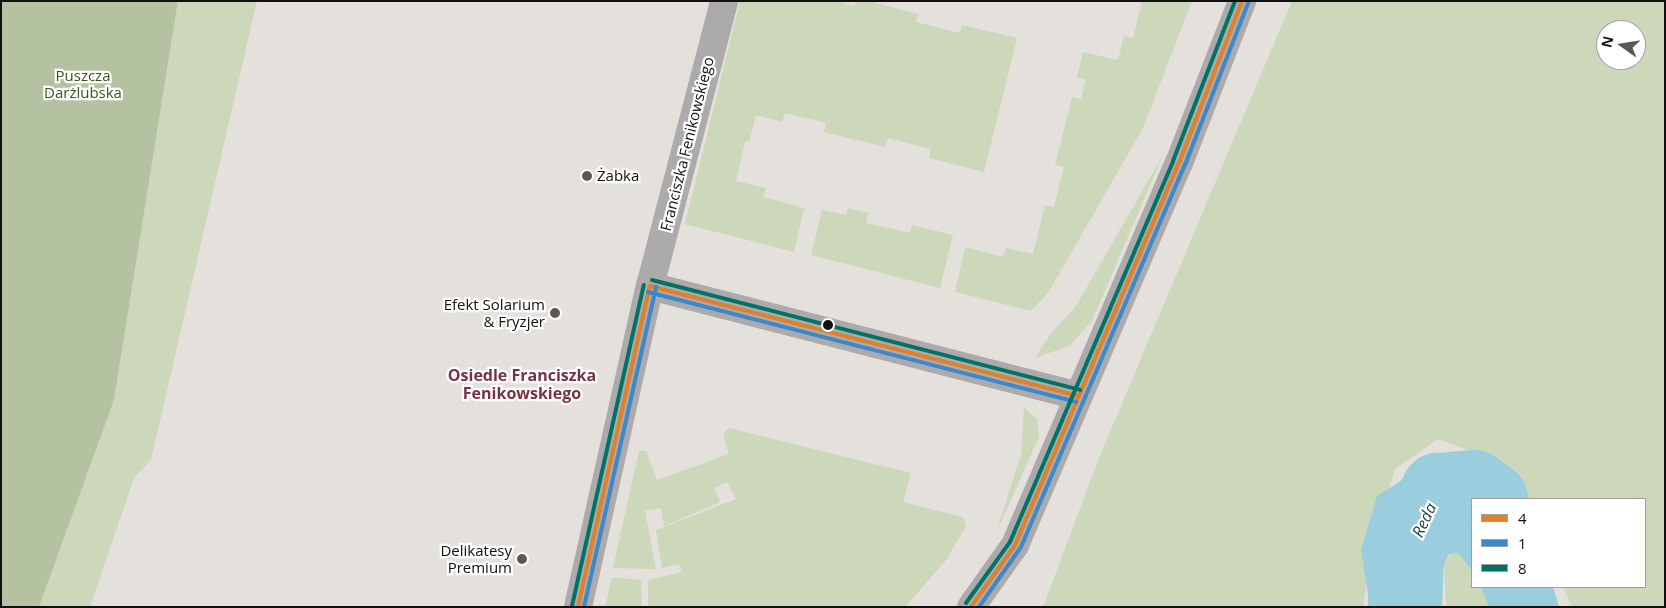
<!DOCTYPE html>
<html>
<head>
<meta charset="utf-8">
<style>
	body { margin:0 }
	#map { position:relative; width:1666px; height:608px; overflow:hidden; background:#e4e0dc; font-family:"Open Sans",sans-serif }
	div>[style] { position:absolute }
	[style*='--x'] { left:calc(var(--x)*1px); top:calc(var(--y)*1px); width:calc(var(--w)*1px); rotate:calc(var(--a)*1deg) }
	.green>* { inset:0; background:#ccd8b9 }
	.forest>* { inset:0; background:#b5c2a1 }
	.water>* { inset:0; background:#9acede }
	.river>* { height:74px; margin:-37px; padding:0 37px; transform-origin:37px; border-radius:37px; background:#9acede }
	.minor>* { height:28px; margin:-14px; padding:0 14px; transform-origin:14px; border-radius:14px; background:#acaaaa }
	.bus-1>* { height:4px; margin:-2px; padding:0 2px; transform-origin:2px; border-radius:2px; background:#df802b }
	.bus-2>* { height:4px; margin:-2px; padding:0 2px; transform-origin:2px; border-radius:2px; background:#3d87cb }
	.bus-3>* { height:4px; margin:-2px; padding:0 2px; transform-origin:2px; border-radius:2px; background:#007367 }
	.dots>* { width:14px; height:14px; translate:-50% -50%; box-sizing:border-box; border:2px solid #fff; border-radius:50% }
	span { translate:-50% -50%; white-space:nowrap; text-align:center; line-height:1.15; -webkit-text-stroke:4.5px #fff; paint-order:stroke }
	.park-label { font-size:15px; color:#3b5317 }
	.street-label { font-size:15px; color:#12100d }
	.poi-label { font-size:15px; color:#12100d }
	.left { translate:0 -50%; text-align:left }
	.right { translate:-100% -50%; text-align:right }
	.neighbourhood-label { font-size:16px; color:#783243; font-weight:700 }
	.water-label { font-size:16px; color:#183c47; font-style:italic }
	.frame { position:absolute; inset:0; border:2px solid #12100d; pointer-events:none }
	.legend { position:absolute; left:1471px; top:498px; width:175px; height:90px; box-sizing:border-box; background:#fff; border:1px solid #a09f9e; margin:0; padding:6px 9px; list-style:none; font-size:15px; color:#12100d }
	.legend li { display:flex; align-items:center; gap:10px; height:25px }
	.legend b { width:25px; border:1px solid #a09f9e }
	.north { position:absolute; left:1596px; top:20px; width:50px; height:50px; box-sizing:border-box; background:#fff; border:1px solid #a09f9e; border-radius:50%; rotate:283deg; font-size:14px; font-weight:700; line-height:20px; text-align:center; color:#12100d }
	.north::after { content:''; display:block; margin:auto; width:18px; height:22px; background:#5c5955; clip-path:polygon(50% 0,100% 100%,50% 72%,0 100%) }
</style>
</head>
<body>
<div id="map">
	<div class="green">
		<i style="clip-path:polygon(178px 1px,257px 1px,151px 460px,134px 478px,90px 607px,39px 607px,114px 400px)"></i>
		<i style="clip-path:polygon(740px 1px,834px 1px,855px 6px,856px 1px,868px 1px,918px 14px,916px 22px,960px 33px,962px 25px,1017px 38px,984px 172px,929px 158px,931px 149px,888px 138px,885px 147px,824px 132px,826px 123px,785px 113px,782px 122px,756px 115px,749px 142px,745px 141px,736px 181px,766px 188px,763px 197px,804px 208px,794px 252px,685px 224px)"></i>
		<i style="clip-path:polygon(1142px 1px,1192px 1px,1143px 128px,1048px 293px,1031px 311px,955px 292px,965px 247px,1003px 257px,1006px 248px,1033px 254px,1045px 205px,1054px 207px,1064px 167px,1055px 165px,1072px 97px,1081px 99px,1086px 80px,1077px 77px,1083px 52px,1118px 60px,1124px 36px,1133px 38px)"></i>
		<i style="clip-path:polygon(evenodd,1292px 1px,1665px 1px,1665px 607px,1572px 607px,1563px 587px,1645px 587px,1645px 499px,1527px 499px,1484px 456px,1438px 439px,1395px 469px,1373px 542px,1363px 607px,1043px 607px,1099px 458px,1292px 1px,1606px 30px,1636px 30px,1636px 60px,1606px 60px,1606px 30px)"></i>
		<i style="clip-path:polygon(1163px 155px,1092px 321px,1069px 346px,1035px 358px,1051px 333px,1076px 306px)"></i>
		<i style="clip-path:polygon(848px 208px,868px 213px,866px 223px,910px 233px,912px 225px,953px 235px,940px 288px,811px 255px,822px 210px,846px 215px)"></i>
		<i style="clip-path:polygon(1024px 407px,1037px 420px,1039px 437px,996px 533px,1021px 455px)"></i>
		<i style="clip-path:polygon(729px 428px,911px 473px,903px 502px,963px 517px,966px 526px,947px 559px,905px 607px,648px 607px,648px 580px,682px 572px,679px 564px,662px 568px,656px 530px,736px 499px,727px 482px,714px 488px,720px 502px,664px 526px,661px 508px,645px 511px,656px 569px,613px 568px,639px 451px,646px 451px,657px 480px,729px 454px,723px 434px)"></i>
		<i style="clip-path:polygon(1461px 539px,1472px 548px,1472px 587px,1494px 587px,1498px 607px,1446px 607px,1444px 565px)"></i>
		<i style="clip-path:polygon(612px 577px,641px 580px,642px 607px,605px 607px)"></i>
	</div>
	<div class="forest">
		<i style="clip-path:polygon(1px 1px,178px 1px,114px 400px,39px 607px,1px 607px)"></i>
	</div>
	<div class="water">
		<i style="clip-path:polygon(1424px 466px,1487px 499px,1472px 499px,1472px 570px,1458px 553px,1435px 556px,1429px 607px,1370px 607px,1361px 550px,1377px 496px)"></i>
		<i style="clip-path:polygon(1481px 587px,1553px 587px,1559px 607px,1489px 607px)"></i>
	</div>
	<div class="river">
		<i style="--x:1405;--y:607;--w:50;--a:-87.7"></i>
		<i style="--x:1407;--y:557;--w:74;--a:-65.2"></i>
		<i style="--x:1438;--y:490;--w:36;--a:-5"></i>
		<i style="--x:1474;--y:487;--w:21;--a:35"></i>
	</div>
	<div class="minor">
		<i style="--x:650;--y:286;--w:442;--a:14.4"></i>
		<i style="--x:578;--y:607;--w:329;--a:-77.4"></i>
		<i style="--x:650;--y:286;--w:294;--a:-75.4"></i>
		<i style="--x:971;--y:607;--w:76;--a:-54.6"></i>
		<i style="--x:1015;--y:545;--w:416;--a:-66.8"></i>
		<i style="--x:1179;--y:163;--w:174;--a:-68.7"></i>
	</div>
	<div class="bus-1">
		<i style="--x:650;--y:286;--w:442;--a:14.4"></i>
		<i style="--x:578;--y:607;--w:329;--a:-77.4"></i>
		<i style="--x:971;--y:607;--w:76;--a:-54.6"></i>
		<i style="--x:1015;--y:545;--w:416;--a:-66.8"></i>
		<i style="--x:1179;--y:163;--w:174;--a:-68.7"></i>
	</div>
	<div class="bus-2">
		<i style="--x:648;--y:292;--w:442;--a:14.4"></i>
		<i style="--x:584;--y:607;--w:328;--a:-77.3"></i>
		<i style="--x:979;--y:607;--w:73;--a:-55"></i>
		<i style="--x:1021;--y:547;--w:416;--a:-66.8"></i>
		<i style="--x:1185;--y:165;--w:174;--a:-68.7"></i>
	</div>
	<div class="bus-3">
		<i style="--x:652;--y:280;--w:442;--a:14.4"></i>
		<i style="--x:966;--y:603;--w:75;--a:-54.2"></i>
		<i style="--x:1010;--y:542;--w:414;--a:-66.8"></i>
		<i style="--x:1173;--y:161;--w:172;--a:-68.8"></i>
		<i style="--x:572;--y:606;--w:329;--a:-77.4"></i>
	</div>
	<div class="dots">
		<i style="left:587px;top:176px;background:#5c5955"></i>
		<i style="left:555px;top:313px;background:#5c5955"></i>
		<i style="left:828px;top:325px;background:#12100d"></i>
		<i style="left:522px;top:559px;background:#5c5955"></i>
	</div>
	<div class="park-label">
		<span style="left:83px;top:84px">Puszcza<br>Darżlubska</span>
	</div>
	<div class="street-label">
		<span style="left:687px;top:144px;rotate:-76deg">Franciszka Fenikowskiego</span>
	</div>
	<div class="poi-label">
		<span class="left" style="left:597px;top:176px">Żabka</span>
		<span class="right" style="left:545px;top:313px">Efekt Solarium<br>&amp; Fryzjer</span>
		<span class="right" style="left:512px;top:559px">Delikatesy<br>Premium</span>
	</div>
	<div class="neighbourhood-label">
		<span style="left:522px;top:384px">Osiedle Franciszka<br>Fenikowskiego</span>
	</div>
	<div class="water-label">
		<span style="left:1424px;top:520px;rotate:-65deg">Reda</span>
	</div>
	<div class="frame"></div>
	<ul class="legend">
	<li><b style="height:6px;background:#df802b"></b>4</li>
	<li><b style="height:6px;background:#3d87cb"></b>1</li>
	<li><b style="height:6px;background:#007367"></b>8</li>
	</ul>
	<div class="north">N</div>
</div>
</body>
</html>
